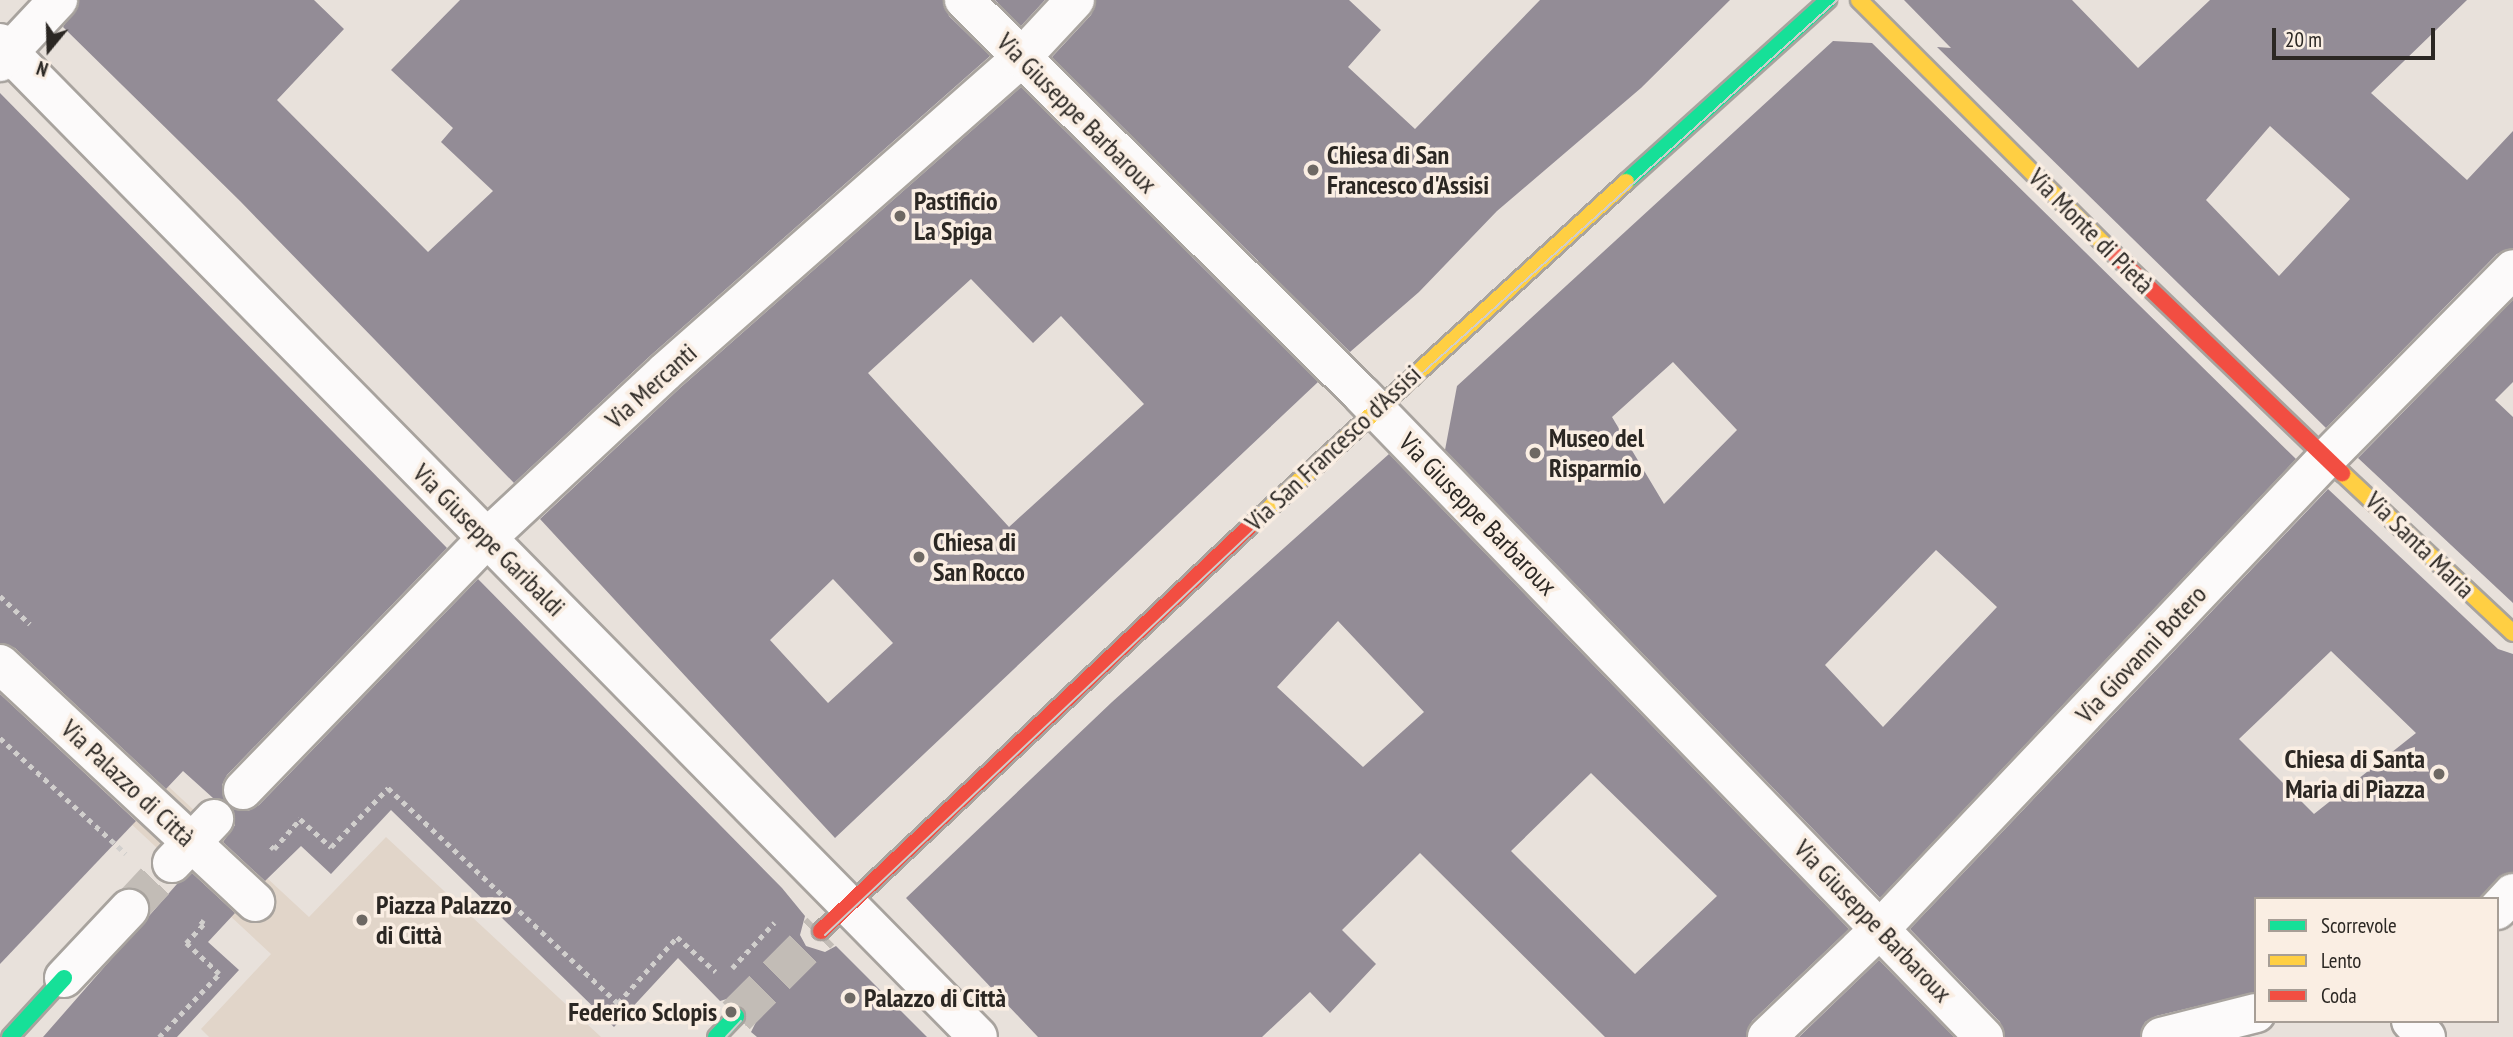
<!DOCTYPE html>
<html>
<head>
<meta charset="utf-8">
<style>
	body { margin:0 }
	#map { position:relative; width:2513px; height:1037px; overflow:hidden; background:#e8e1db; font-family:"PT Sans Narrow",sans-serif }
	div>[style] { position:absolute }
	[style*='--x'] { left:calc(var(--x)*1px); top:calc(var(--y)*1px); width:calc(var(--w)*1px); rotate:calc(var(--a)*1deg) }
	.built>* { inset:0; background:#e1d5c9 }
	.building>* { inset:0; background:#938c96 }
	.street-tunnel>* { height:38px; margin-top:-19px; transform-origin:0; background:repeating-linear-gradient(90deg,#c2bcb6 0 38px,transparent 0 57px) }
	.secondary-tunnel>* { height:38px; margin-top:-19px; transform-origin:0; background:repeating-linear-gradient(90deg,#c2bcb6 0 38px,transparent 0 57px) }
	.path>* { height:4.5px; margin-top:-2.25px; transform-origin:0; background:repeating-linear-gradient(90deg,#d1cfcd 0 5px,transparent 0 10px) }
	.roads { filter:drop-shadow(2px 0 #a8a39e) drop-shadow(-2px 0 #a8a39e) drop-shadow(0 2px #a8a39e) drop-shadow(0 -2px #a8a39e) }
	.street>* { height:38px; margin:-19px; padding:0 19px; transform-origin:19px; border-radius:19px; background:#fcfafa }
	.fast>* { height:16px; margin:-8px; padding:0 8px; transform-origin:8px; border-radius:8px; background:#16e098 }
	.slow>* { height:16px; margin:-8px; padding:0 8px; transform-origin:8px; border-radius:8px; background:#ffcf43 }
	.jam>* { height:16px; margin:-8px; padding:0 8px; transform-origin:8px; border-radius:8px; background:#f24e42 }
	.tram>* { height:2px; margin:-1px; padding:0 1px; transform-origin:1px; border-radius:1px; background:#cfcdcc }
	.dots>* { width:19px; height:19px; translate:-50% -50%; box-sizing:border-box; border:4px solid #faeee3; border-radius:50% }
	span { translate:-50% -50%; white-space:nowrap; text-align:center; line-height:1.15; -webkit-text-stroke:7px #faeee3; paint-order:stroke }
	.street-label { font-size:26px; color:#2b2723 }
	.poi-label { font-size:26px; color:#2b2723; font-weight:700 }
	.left { translate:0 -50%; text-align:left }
	.right { translate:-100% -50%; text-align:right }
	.legend { position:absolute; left:2254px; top:897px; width:245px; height:126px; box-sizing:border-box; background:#faeee3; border:2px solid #a79e96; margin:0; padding:9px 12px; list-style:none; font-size:21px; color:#2b2723 }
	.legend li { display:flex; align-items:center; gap:14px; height:35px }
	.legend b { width:35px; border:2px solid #a79e96 }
	.north { position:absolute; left:14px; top:14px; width:70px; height:70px; -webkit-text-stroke:5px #faeee3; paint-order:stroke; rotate:199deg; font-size:19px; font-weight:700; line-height:28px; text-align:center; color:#2b2723 }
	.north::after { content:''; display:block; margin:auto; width:24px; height:32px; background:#2b2723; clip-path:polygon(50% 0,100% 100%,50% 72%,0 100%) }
	.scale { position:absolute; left:2272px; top:28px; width:163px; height:32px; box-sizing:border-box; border:4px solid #2b2723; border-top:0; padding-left:9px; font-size:21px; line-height:24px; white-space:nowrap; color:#2b2723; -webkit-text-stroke:5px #faeee3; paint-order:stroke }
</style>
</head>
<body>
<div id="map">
	<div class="built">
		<i style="clip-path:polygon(0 630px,309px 917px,386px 837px,601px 1037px,209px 1037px,201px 1029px,271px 954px,0 702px)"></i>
	</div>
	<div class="building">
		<i style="clip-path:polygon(79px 0,314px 0,344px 29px,277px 100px,428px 252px,493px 191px,441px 142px,453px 128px,391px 70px,460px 0,943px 0,949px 16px,990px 56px,650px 356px,514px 483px,240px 201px,63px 27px)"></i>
		<i style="clip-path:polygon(995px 0,1045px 0,1021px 26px)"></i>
		<i style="clip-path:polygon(1096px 0,1349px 0,1381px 30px,1348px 67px,1415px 129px,1540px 0,1730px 0,1641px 88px,1497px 211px,1419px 292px,1350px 352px,1052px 57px,1091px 15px)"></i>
		<i style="clip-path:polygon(evenodd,1904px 0,2072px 0,2138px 68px,2210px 0,2467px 0,2371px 93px,2467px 180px,2513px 131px,2513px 248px,2497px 254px,2326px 428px,1937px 47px,1951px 48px,1904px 0,2270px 126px,2350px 199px,2279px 276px,2206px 200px,2270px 126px)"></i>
		<i style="clip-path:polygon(evenodd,1833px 41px,1872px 43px,2296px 459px,1880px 898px,1445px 450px,1457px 386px,1833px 41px,1673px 362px,1737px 430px,1664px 504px,1612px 417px,1673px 362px,1833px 41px,1936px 550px,1997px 607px,1883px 727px,1825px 665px,1936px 550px)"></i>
		<i style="clip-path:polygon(evenodd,1021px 87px,1318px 382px,835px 838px,540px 519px,680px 388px,1021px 87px,971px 279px,1033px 343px,1061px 316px,1144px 404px,1009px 527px,868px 373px,971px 279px,1021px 87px,833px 579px,893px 643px,828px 703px,770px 640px,833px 579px)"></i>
		<i style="clip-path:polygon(0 93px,447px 548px,227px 775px,222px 785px,225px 801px,213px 798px,183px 771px,166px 789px,15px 648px,0 643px)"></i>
		<i style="clip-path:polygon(2513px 300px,2513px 382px,2495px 400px,2513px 417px,2513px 603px,2358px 458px)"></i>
		<i style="clip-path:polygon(evenodd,1389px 454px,1849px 929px,1752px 1021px,1746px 1037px,1605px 1037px,1420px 853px,1342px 930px,1376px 964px,1330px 1013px,1310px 992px,1262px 1037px,1038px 1037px,906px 898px,1112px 702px,1389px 454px,1338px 621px,1424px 712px,1363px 767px,1277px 687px,1338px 621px,1389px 454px,1591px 773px,1717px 896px,1635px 974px,1511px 851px,1591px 773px)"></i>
		<i style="clip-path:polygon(evenodd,2328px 489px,2498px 649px,2513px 654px,2513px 872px,2498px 878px,2479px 899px,2256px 899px,2256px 992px,2156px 1016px,2145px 1022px,2140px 1037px,2005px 1037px,2000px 1022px,1910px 929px,2328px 489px,2331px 651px,2416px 733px,2314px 814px,2239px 739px,2331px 651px)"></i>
		<i style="clip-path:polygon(478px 579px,782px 888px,805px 916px,800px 935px,806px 946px,825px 952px,836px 946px,927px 1037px,757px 1037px,751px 1032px,757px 1020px,752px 1001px,740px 995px,720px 1001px,678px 958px,614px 1027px,391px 810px,331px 874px,301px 846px,265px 881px,223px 842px,235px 825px,232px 808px,248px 811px,259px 805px)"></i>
		<i style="clip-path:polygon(0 694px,136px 821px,0 964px)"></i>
		<i style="clip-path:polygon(192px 873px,235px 913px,208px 942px,239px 970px,177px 1037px,43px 1037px,177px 884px)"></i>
		<i style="clip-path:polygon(1879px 960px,1954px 1037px,1799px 1037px)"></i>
	</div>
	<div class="street-tunnel">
		<i style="--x:129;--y:909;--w:63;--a:-46.9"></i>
	</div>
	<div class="secondary-tunnel">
		<i style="--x:736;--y:1016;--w:120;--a:-45"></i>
	</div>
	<div class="path">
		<i style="--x:0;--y:596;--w:41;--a:43"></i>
		<i style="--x:0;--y:738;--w:171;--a:42.6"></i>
		<i style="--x:271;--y:846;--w:4;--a:45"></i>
		<i style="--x:274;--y:849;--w:40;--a:-49"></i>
		<i style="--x:300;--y:819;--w:42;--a:42.1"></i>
		<i style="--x:331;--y:847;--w:82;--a:-46"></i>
		<i style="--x:388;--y:788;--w:315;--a:43.1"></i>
		<i style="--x:618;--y:1003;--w:89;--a:-48.2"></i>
		<i style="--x:677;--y:937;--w:52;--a:41.9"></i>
		<i style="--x:732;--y:968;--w:62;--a:-47"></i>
		<i style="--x:159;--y:1037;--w:87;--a:-46.4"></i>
		<i style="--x:219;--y:974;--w:45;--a:-136.8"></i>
		<i style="--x:186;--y:943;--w:26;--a:-47"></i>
		<i style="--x:204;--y:924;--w:5;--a:-143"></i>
	</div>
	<div class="roads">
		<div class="street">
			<i style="--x:964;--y:0;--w:561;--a:44.78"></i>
			<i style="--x:1362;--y:395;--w:894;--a:45.91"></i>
			<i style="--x:0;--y:43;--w:1394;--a:45.46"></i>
			<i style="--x:0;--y:62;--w:85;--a:-46.9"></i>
			<i style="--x:0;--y:664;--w:349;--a:43"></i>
			<i style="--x:243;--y:790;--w:351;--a:-45.9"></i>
			<i style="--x:487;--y:538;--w:243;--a:-43"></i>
			<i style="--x:665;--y:372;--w:475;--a:-41.4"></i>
			<i style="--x:1021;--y:58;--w:79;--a:-47"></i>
			<i style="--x:172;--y:863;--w:61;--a:-46.3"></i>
			<i style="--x:2497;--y:910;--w:23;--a:-47"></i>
			<i style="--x:64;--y:978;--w:95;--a:-46.7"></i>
			<i style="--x:2411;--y:1021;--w:22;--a:47"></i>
			<i style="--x:1767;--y:1037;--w:158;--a:-43.7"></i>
			<i style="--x:1881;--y:928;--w:641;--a:-46.52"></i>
			<i style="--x:2322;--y:463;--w:272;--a:-45.4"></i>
			<i style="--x:2161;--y:1037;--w:98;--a:-14.2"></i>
		</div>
		<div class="fast">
			<i style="--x:1626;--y:182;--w:272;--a:-42"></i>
			<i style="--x:10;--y:1037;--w:80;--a:-47.5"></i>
			<i style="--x:716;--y:1037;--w:29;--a:-46"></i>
		</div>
		<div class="slow">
			<i style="--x:1859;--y:0;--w:351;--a:44.9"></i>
			<i style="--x:2342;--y:473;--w:234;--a:43.1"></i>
			<i style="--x:1249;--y:527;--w:511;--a:-42.46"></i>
		</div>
		<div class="jam">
			<i style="--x:2108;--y:248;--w:325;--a:43.9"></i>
			<i style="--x:821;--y:931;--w:589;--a:-43.35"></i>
		</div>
	</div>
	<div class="tram">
		<i style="--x:825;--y:935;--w:762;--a:-43.35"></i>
		<i style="--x:1379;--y:412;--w:616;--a:-41.97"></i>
		<i style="--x:726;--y:1037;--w:22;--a:-47"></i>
	</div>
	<div class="dots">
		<i style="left:1313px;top:170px;background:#6d6863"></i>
		<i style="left:900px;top:216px;background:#6d6863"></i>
		<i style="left:1535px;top:453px;background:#6d6863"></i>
		<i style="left:919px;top:557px;background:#6d6863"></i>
		<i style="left:2439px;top:774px;background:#6d6863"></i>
		<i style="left:362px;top:920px;background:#6d6863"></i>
		<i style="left:850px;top:998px;background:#6d6863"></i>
		<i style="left:731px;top:1012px;background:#6d6863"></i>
	</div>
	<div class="street-label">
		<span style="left:1077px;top:113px;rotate:45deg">Via Giuseppe Barbaroux</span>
		<span style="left:2091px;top:231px;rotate:45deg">Via Monte di Pietà</span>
		<span style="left:651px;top:386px;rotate:-42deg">Via Mercanti</span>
		<span style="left:1333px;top:448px;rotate:-43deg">Via San Francesco d'Assisi</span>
		<span style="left:1478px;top:514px;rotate:46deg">Via Giuseppe Barbaroux</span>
		<span style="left:489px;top:540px;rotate:45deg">Via Giuseppe Garibaldi</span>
		<span style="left:2420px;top:545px;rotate:44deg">Via Santa Maria</span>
		<span style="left:2141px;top:654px;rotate:-47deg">Via Giovanni Botero</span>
		<span style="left:128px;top:783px;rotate:43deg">Via Palazzo di Città</span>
		<span style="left:1873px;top:921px;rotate:46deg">Via Giuseppe Barbaroux</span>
	</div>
	<div class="poi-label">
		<span class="left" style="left:1327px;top:170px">Chiesa di San<br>Francesco d'Assisi</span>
		<span class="left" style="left:914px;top:216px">Pastificio<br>La Spiga</span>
		<span class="left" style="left:1549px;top:453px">Museo del<br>Risparmio</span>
		<span class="left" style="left:933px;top:557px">Chiesa di<br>San Rocco</span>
		<span class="right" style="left:2425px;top:774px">Chiesa di Santa<br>Maria di Piazza</span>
		<span class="left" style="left:376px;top:920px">Piazza Palazzo<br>di Città</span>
		<span class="left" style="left:864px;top:998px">Palazzo di Città</span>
		<span class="right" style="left:717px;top:1012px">Federico Sclopis</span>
	</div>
	<ul class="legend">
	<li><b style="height:9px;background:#16e098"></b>Scorrevole</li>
	<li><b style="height:9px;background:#ffcf43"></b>Lento</li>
	<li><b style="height:9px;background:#f24e42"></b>Coda</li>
	</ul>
	<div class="north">N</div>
	<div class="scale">20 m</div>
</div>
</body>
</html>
